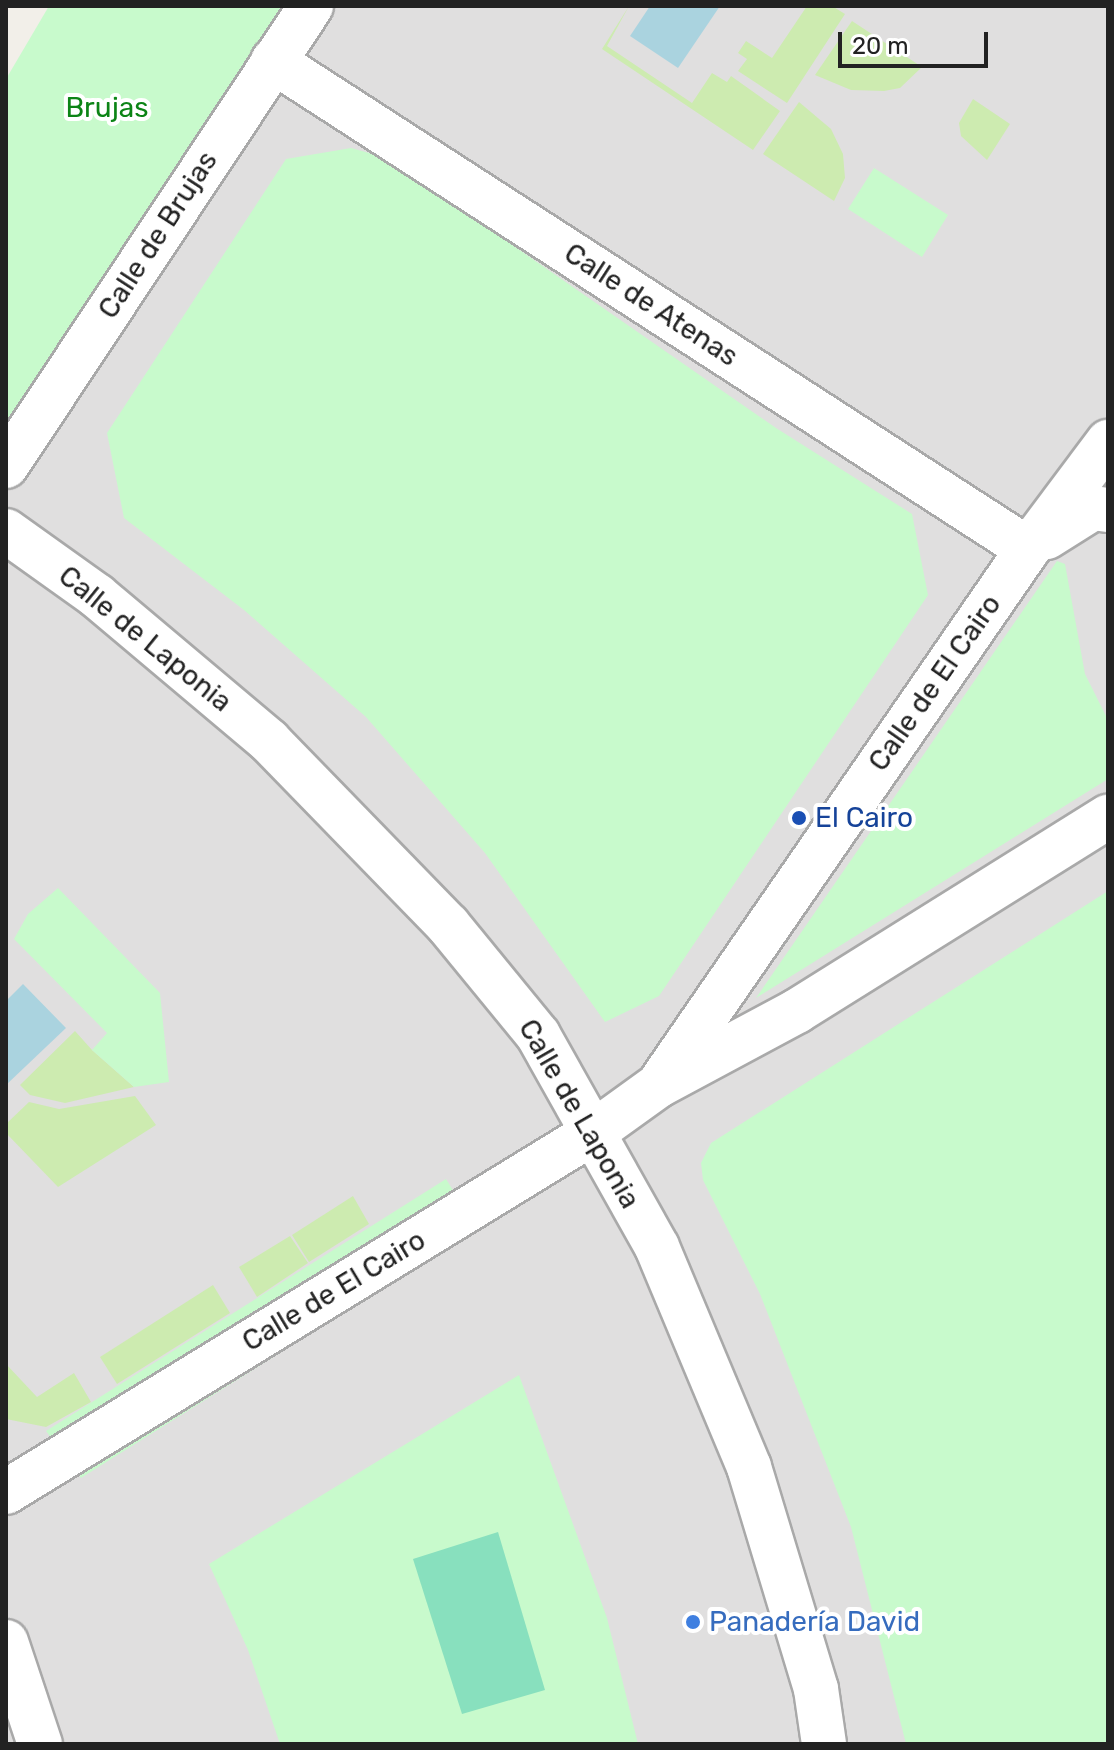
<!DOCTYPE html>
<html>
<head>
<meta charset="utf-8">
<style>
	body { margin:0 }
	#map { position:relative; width:1114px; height:1750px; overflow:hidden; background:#f2efe9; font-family:Rubik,sans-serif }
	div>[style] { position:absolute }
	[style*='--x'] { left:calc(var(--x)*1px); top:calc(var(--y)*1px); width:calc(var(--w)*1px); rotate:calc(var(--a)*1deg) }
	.residential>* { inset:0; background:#e0dfdf }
	.grass>* { inset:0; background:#cdebb0 }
	.park>* { inset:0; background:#c8facc }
	.pitch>* { inset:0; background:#88e0be }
	.water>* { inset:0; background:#aad3df }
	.roads { filter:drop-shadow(2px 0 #a9a9a9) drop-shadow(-2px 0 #a9a9a9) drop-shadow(0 2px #a9a9a9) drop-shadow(0 -2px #a9a9a9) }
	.minor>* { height:44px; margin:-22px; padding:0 22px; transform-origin:22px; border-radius:22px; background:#fff }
	.dots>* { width:22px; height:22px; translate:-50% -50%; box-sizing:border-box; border:4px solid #fff; border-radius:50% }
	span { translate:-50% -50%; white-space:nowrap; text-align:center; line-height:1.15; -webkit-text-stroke:8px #fff; paint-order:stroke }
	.park-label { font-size:28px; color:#0c8416 }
	.street-label { font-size:28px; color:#222 }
	.transit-label { font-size:28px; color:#164399 }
	.left { translate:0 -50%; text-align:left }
	.shop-label { font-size:28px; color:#366cbe }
	.frame { position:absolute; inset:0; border:8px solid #222; pointer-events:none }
	.scale { position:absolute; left:838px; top:32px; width:150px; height:36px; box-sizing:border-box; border:4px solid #222; border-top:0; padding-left:10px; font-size:24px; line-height:28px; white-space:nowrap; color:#222; -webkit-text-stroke:6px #fff; paint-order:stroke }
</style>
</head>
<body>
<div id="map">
	<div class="residential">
		<i style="clip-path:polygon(298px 6px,1108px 6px,1108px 1744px,6px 1744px,6px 439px)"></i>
	</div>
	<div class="grass">
		<i style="clip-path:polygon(629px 6px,607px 46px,692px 103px,712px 73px,727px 82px,731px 76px,780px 111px,753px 150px,602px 49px)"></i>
		<i style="clip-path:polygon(807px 6px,832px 6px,845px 14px,787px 103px,738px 71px,747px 59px,738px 53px,746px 41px,772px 58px)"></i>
		<i style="clip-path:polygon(852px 21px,922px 67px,900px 88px,884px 91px,851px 90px,815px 75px)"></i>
		<i style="clip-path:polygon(973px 99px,1010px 124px,987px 160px,961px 136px,959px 123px)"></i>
		<i style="clip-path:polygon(799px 102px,831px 129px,843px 154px,845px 178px,834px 201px,763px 154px)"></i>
		<i style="clip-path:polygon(75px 1031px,92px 1050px,134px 1087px,65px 1103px,30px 1095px,20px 1085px)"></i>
		<i style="clip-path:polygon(135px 1096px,156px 1125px,58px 1187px,6px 1133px,6px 1124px,29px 1102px,59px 1109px)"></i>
		<i style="clip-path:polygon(353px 1196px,369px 1224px,309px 1262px,292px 1235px)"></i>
		<i style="clip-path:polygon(290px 1236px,308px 1263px,257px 1297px,239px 1267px)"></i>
		<i style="clip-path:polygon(213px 1285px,230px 1313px,117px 1384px,100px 1357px)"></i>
		<i style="clip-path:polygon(6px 1364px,37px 1397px,74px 1373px,91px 1402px,46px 1427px,6px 1419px)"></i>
	</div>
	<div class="park">
		<i style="clip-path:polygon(49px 6px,298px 6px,6px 439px,6px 79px)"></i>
		<i style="clip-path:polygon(351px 148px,387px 158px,776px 428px,912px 514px,928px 595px,659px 996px,605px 1022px,485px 853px,366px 717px,244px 610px,124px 518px,107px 433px,286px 159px)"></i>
		<i style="clip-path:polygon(874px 168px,948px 215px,922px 257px,848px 209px)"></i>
		<i style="clip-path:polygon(1057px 561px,1065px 564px,1085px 674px,1108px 720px,1108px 779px,756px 998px)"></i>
		<i style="clip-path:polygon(58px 888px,160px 993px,169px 1082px,134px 1087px,92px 1050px,107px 1033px,14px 939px,28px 914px)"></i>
		<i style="clip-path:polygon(1108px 891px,1108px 1744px,906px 1744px,851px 1527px,760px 1294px,703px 1180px,701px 1163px,711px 1143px)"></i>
		<i style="clip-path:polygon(446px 1179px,477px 1229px,81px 1478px,46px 1431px)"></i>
		<i style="clip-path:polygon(519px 1375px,607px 1618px,638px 1744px,280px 1744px,248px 1650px,209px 1564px)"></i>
	</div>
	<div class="pitch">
		<i style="clip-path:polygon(498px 1532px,545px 1690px,462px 1714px,413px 1559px)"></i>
	</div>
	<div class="water">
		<i style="clip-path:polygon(650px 6px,720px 6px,678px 68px,630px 36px)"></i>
		<i style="clip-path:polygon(23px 984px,66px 1028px,6px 1085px,6px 1001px)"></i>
	</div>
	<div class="roads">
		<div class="minor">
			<i style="--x:273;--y:61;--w:899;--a:32.88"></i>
			<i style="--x:6;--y:466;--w:552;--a:-56.45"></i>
			<i style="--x:6;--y:531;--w:112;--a:35.5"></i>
			<i style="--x:97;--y:596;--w:225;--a:40.1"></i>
			<i style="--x:269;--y:741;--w:257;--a:45.8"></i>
			<i style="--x:448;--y:925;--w:142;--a:50.7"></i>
			<i style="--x:538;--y:1035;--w:243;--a:60.7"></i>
			<i style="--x:657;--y:1247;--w:238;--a:67.3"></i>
			<i style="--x:749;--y:1467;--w:232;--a:73.2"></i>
			<i style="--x:816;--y:1689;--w:56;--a:81.7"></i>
			<i style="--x:1047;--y:537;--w:54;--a:-32.2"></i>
			<i style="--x:1093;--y:508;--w:15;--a:8"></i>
			<i style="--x:662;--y:1080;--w:645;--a:-55.42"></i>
			<i style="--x:1028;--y:549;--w:134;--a:-53.2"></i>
			<i style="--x:6;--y:1492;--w:686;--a:-31.47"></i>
			<i style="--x:591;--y:1134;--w:84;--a:-35.8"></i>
			<i style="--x:659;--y:1085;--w:157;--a:-28.2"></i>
			<i style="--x:797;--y:1011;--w:367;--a:-32"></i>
			<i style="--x:6;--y:1642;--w:108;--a:71.6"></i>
		</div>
	</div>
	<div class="dots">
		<i style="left:799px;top:818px;background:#1a4fb4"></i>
		<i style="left:693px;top:1622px;background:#3f7fe0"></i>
	</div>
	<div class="park-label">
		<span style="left:107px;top:108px">Brujas</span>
	</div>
	<div class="street-label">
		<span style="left:158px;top:235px;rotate:-57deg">Calle de Brujas</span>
		<span style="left:651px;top:305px;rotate:33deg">Calle de Atenas</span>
		<span style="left:145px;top:639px;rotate:39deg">Calle de Laponia</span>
		<span style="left:935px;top:683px;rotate:-55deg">Calle de El Cairo</span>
		<span style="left:579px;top:1114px;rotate:60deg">Calle de Laponia</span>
		<span style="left:334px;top:1291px;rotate:-31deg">Calle de El Cairo</span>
	</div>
	<div class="transit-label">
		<span class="left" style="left:815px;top:818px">El Cairo</span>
	</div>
	<div class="shop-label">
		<span class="left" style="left:709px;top:1622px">Panadería David</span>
	</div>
	<div class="frame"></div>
	<div class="scale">20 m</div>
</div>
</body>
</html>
